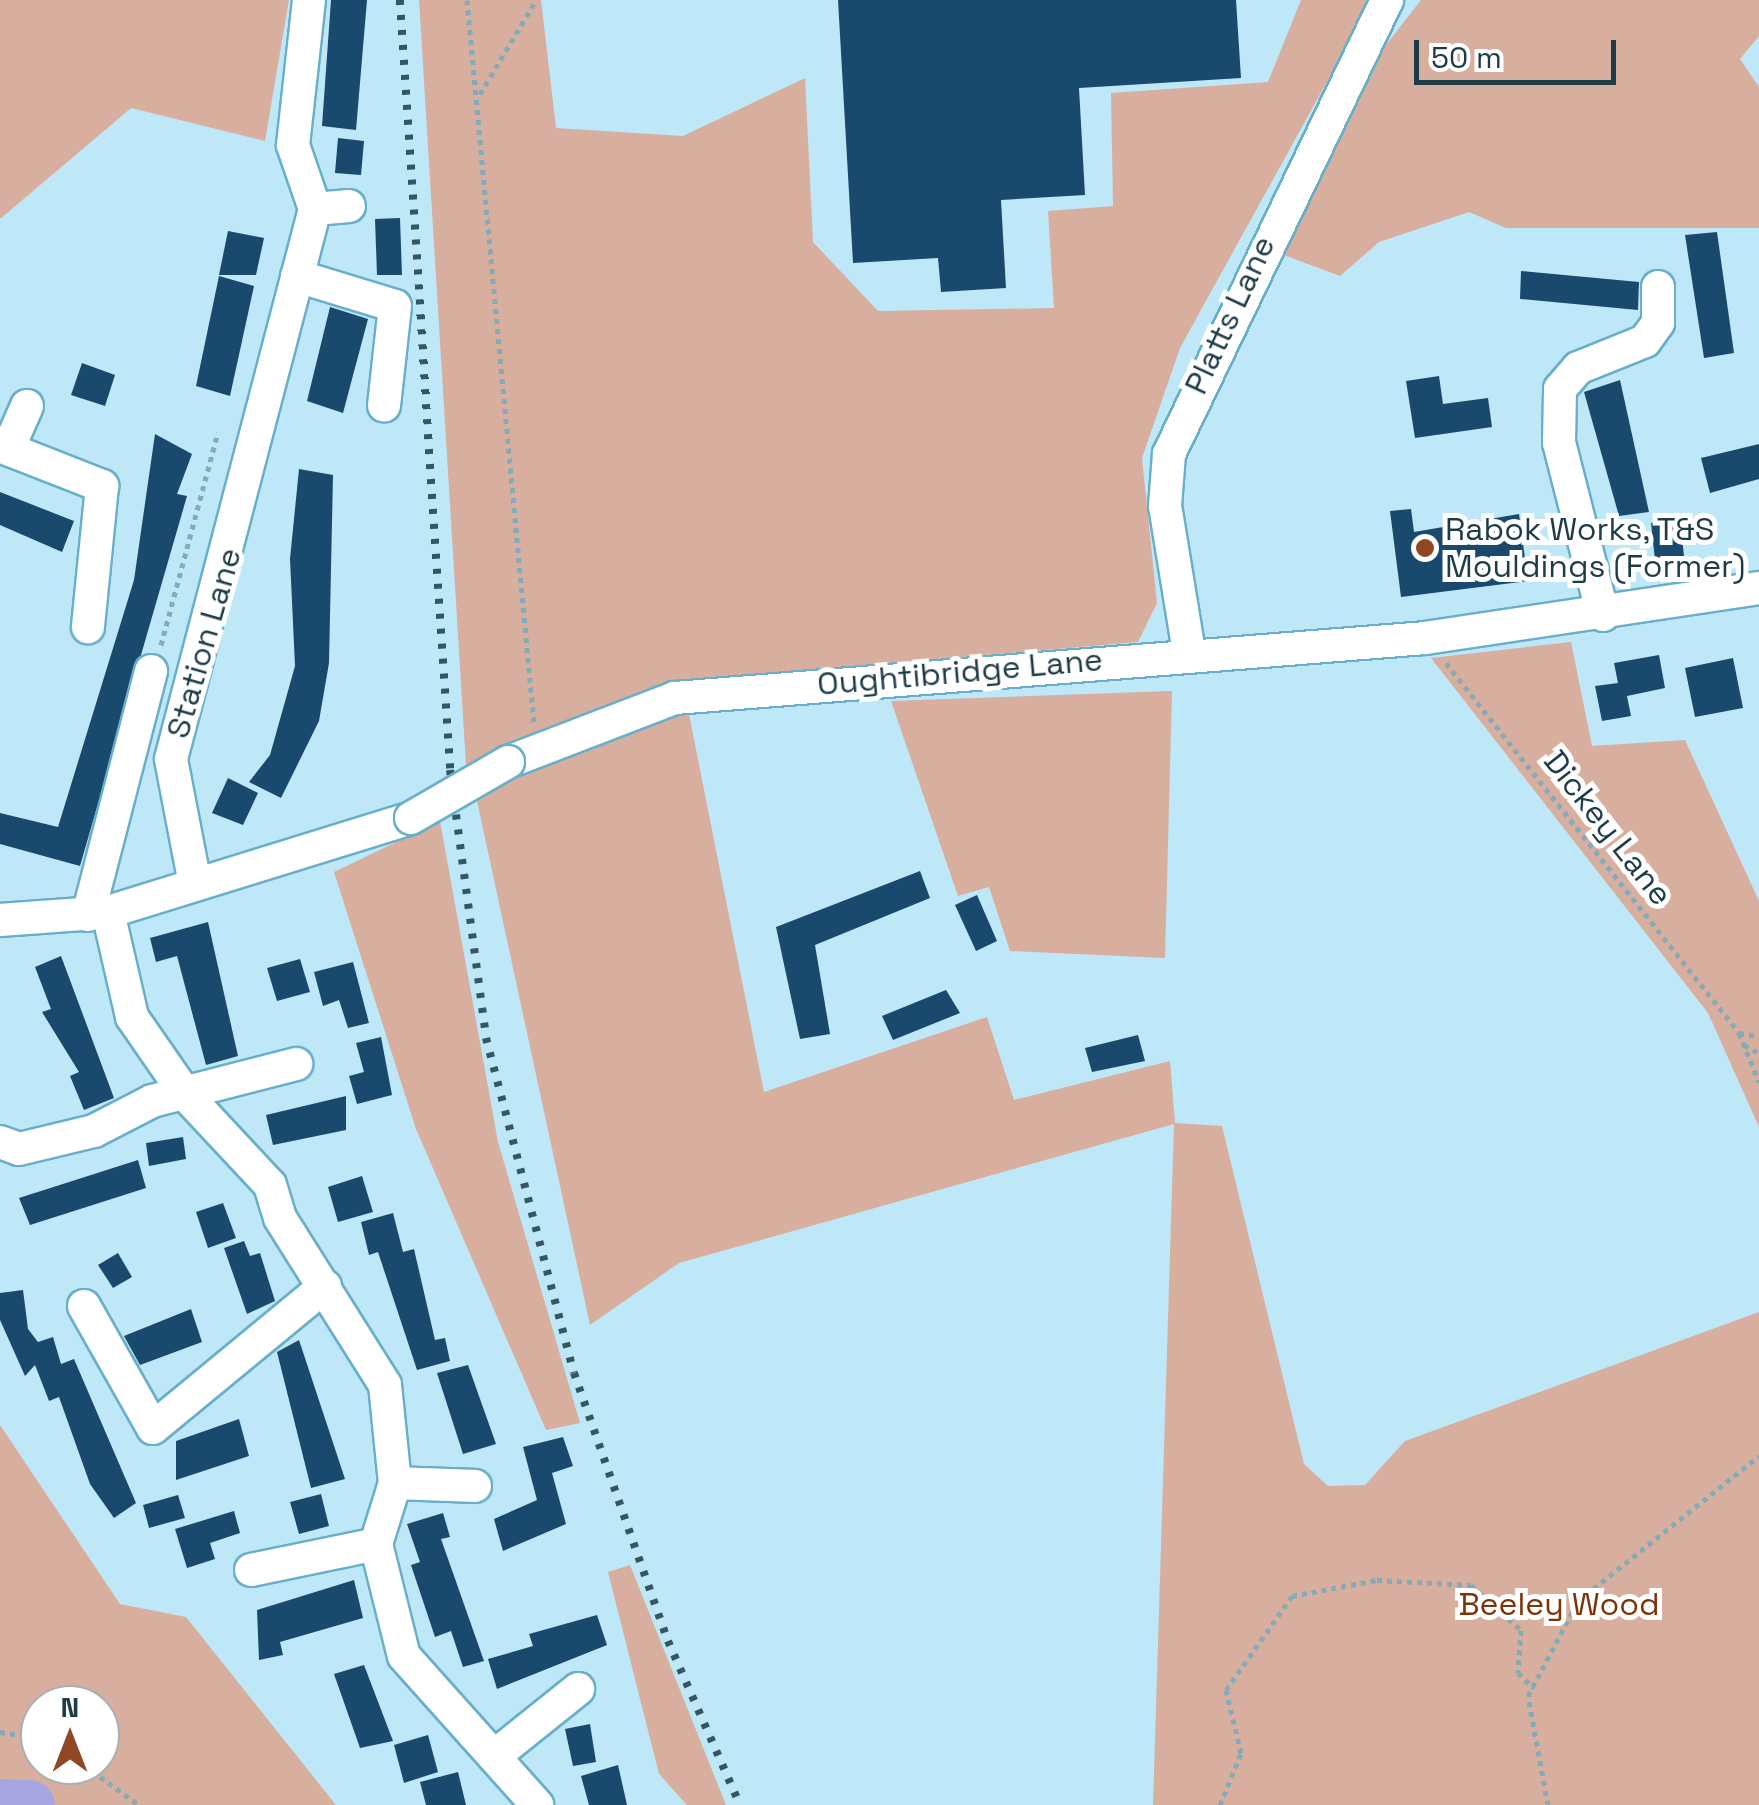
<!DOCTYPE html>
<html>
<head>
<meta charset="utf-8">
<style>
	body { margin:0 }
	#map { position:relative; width:1759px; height:1805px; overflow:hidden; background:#bee7f7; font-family:"Space Grotesk",sans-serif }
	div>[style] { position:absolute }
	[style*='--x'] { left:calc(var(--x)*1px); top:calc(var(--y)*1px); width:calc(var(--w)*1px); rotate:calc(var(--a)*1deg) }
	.green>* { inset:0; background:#d8af9e }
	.river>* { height:50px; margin:-25px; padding:0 25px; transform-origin:25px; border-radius:25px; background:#a7a6e1 }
	.building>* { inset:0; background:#194a6e }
	.path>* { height:5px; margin-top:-2.5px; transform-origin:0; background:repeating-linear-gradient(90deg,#85aab8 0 5px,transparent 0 10px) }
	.roads { filter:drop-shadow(2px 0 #69afca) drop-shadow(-2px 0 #69afca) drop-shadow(0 2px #69afca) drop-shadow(0 -2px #69afca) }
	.minor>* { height:32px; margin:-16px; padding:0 16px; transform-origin:16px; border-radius:16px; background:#fff }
	.rail>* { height:8px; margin-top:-4px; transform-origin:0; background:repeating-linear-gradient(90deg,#355561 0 5px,transparent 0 15px) }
	.bridges { filter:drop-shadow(2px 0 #69afca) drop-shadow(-2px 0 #69afca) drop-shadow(0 2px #69afca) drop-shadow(0 -2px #69afca) }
	.minor-bridge>* { height:32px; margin:-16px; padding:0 16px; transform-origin:16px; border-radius:16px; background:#fff }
	.dots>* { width:28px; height:28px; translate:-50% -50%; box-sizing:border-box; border:5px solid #fff; border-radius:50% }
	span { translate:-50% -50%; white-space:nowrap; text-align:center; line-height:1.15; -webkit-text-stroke:10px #fff; paint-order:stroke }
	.street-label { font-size:32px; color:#1e3c47 }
	.poi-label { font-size:32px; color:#1e3c47 }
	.left { translate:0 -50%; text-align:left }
	.park-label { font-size:32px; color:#7d3308 }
	.north { position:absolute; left:20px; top:1685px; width:100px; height:100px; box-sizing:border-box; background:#fff; border:2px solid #a5b1b5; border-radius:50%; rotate:0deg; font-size:28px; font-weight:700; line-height:40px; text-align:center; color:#1e3c47 }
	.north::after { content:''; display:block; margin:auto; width:35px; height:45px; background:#8f4725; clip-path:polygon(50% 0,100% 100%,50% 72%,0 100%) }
	.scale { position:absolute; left:1414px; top:40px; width:202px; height:45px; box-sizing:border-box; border:5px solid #1e3c47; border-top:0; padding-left:12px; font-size:30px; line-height:35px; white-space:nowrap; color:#1e3c47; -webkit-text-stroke:8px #fff; paint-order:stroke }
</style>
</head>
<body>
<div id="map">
	<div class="green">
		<i style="clip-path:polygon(0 0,289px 0,265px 141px,131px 108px,0 219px)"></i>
		<i style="clip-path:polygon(419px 0,541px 0,556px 128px,683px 136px,805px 78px,813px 242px,878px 311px,1054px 308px,1048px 211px,1113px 206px,1111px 93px,1268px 82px,1301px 0,1372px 0,1180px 348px,1142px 458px,1157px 603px,1138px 642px,680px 681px,466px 765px)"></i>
		<i style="clip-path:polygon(1421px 0,1759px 0,1759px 36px,1740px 59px,1759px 87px,1759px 228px,1506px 228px,1469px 212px,1379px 242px,1340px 276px,1281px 254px,1354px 86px)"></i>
		<i style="clip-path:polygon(1571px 642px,1592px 746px,1685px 740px,1759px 901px,1759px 1127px,1708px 1013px,1431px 658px)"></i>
		<i style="clip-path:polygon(1172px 691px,1165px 958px,1010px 951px,989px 887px,958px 896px,891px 701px)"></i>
		<i style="clip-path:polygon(688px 709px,764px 1092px,987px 1017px,1014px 1100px,1170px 1061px,1175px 1123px,1222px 1126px,1304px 1464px,1328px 1486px,1365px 1485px,1405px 1441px,1759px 1312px,1759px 1805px,1153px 1805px,1174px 1124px,679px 1263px,590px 1325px,477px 801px,539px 761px)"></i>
		<i style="clip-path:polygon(440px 821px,498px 1142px,580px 1423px,546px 1430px,416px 1129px,334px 872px)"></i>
		<i style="clip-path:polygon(evenodd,0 1425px,120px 1604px,186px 1617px,336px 1805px,0 1805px,0 1425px,40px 1705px,100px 1705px,100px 1765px,40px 1765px,40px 1705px)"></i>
		<i style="clip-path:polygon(630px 1565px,726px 1805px,687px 1805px,659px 1774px,608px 1572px)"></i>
	</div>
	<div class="river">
		<i style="--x:0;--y:1804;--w:30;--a:2"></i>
	</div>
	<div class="building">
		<i style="clip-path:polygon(331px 0,367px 0,356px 130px,322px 126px)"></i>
		<i style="clip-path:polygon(838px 0,1236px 0,1241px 78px,1079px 88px,1085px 195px,1001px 200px,1006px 288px,941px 292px,938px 258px,853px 263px)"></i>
		<i style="clip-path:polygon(338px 138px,364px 141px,361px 175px,335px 173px)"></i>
		<i style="clip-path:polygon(400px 218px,402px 275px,377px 275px,375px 219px)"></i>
		<i style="clip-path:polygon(228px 231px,264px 238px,256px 275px,219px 275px)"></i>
		<i style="clip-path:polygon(1717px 232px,1734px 353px,1704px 358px,1685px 235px)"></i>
		<i style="clip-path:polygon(1521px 271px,1639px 282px,1638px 310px,1520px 299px)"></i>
		<i style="clip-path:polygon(219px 276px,254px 286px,230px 396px,196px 386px)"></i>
		<i style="clip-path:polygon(330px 307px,368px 319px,343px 413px,307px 401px)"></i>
		<i style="clip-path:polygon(82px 363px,115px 375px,105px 406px,71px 395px)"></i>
		<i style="clip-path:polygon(1439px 376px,1443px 404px,1488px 398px,1492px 427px,1415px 438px,1406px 381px)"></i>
		<i style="clip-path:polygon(1620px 380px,1649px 512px,1619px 516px,1584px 392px)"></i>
		<i style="clip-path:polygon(155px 434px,192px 454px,177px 494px,187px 496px,80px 866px,0 844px,0 813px,58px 827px,134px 580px)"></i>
		<i style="clip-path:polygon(1759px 444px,1759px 479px,1710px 493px,1701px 458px)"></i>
		<i style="clip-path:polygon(299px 469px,333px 475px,329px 663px,319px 721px,281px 798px,249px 782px,270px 755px,295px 666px,290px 559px)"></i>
		<i style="clip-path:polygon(0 492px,74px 521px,62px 552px,0 525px)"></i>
		<i style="clip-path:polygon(1411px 509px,1414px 532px,1519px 514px,1528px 581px,1401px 597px,1390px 511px)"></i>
		<i style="clip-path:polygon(1680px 519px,1684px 556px,1655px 560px,1651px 523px)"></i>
		<i style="clip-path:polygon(1659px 655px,1665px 688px,1627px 696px,1631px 716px,1602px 721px,1595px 686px,1618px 683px,1614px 663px)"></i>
		<i style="clip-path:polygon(1733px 658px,1743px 708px,1695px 717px,1685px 668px)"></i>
		<i style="clip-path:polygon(228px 778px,258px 793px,243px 825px,212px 813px)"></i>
		<i style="clip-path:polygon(920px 871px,930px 898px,815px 945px,830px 1034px,800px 1039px,776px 927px)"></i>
		<i style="clip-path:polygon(977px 895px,997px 941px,976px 951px,955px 905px)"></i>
		<i style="clip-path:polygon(208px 922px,238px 1056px,206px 1065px,177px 956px,156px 962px,150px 938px)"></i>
		<i style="clip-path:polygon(61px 956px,114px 1098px,84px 1110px,70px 1076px,79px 1072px,42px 1012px,51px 1009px,35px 967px)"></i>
		<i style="clip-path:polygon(300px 959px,310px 992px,277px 1001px,267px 968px)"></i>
		<i style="clip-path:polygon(353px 962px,369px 1023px,348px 1028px,339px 1000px,323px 1006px,314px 972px)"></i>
		<i style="clip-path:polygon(946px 990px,960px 1013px,893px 1040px,882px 1016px)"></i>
		<i style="clip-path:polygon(1138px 1035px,1145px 1061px,1092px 1072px,1085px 1048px)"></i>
		<i style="clip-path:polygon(381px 1037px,392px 1095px,357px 1104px,349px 1076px,364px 1072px,356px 1043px)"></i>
		<i style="clip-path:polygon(346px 1096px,346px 1130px,273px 1145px,266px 1115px)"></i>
		<i style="clip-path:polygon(183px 1137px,186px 1159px,149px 1166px,146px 1143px)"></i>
		<i style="clip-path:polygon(138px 1160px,146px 1188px,30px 1225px,19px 1198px)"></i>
		<i style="clip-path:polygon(362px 1176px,373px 1212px,338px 1222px,328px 1187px)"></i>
		<i style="clip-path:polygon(223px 1203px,236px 1238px,208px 1248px,196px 1212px)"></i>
		<i style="clip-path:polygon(393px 1213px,403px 1252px,414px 1249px,435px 1340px,445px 1338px,450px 1361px,417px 1370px,378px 1252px,369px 1255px,361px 1222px)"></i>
		<i style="clip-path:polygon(244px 1241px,250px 1256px,260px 1253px,275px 1301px,247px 1314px,224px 1248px)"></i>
		<i style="clip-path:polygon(118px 1253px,132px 1277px,113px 1288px,98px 1265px)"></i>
		<i style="clip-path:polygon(23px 1290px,28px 1329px,38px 1342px,53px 1337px,61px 1364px,74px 1359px,136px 1503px,114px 1518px,90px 1484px,59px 1397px,49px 1401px,35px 1365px,25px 1376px,0 1320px,0 1293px)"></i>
		<i style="clip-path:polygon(191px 1309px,202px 1342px,140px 1365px,124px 1336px)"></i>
		<i style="clip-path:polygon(299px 1340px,345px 1479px,311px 1488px,277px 1352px)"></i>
		<i style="clip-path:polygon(468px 1365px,496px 1444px,463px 1454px,437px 1373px)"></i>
		<i style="clip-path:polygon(239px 1419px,249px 1456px,176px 1480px,176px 1441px)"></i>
		<i style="clip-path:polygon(563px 1437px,573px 1466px,552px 1473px,566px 1524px,503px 1551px,494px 1519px,537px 1500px,523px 1447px)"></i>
		<i style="clip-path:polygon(321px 1494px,329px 1526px,299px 1534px,290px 1502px)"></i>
		<i style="clip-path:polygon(178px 1495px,185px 1518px,149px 1528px,143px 1505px)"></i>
		<i style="clip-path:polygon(234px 1511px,240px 1533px,210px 1543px,215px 1559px,187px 1568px,175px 1529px)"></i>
		<i style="clip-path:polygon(443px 1513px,450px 1537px,441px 1539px,484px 1661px,463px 1667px,451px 1631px,435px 1637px,411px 1565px,420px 1562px,407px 1524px)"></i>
		<i style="clip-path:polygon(354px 1580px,363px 1618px,280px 1642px,283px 1655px,259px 1660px,257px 1610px)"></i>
		<i style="clip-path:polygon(597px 1615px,607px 1645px,497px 1689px,488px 1659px,533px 1646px,529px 1634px)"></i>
		<i style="clip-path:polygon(364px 1665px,393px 1741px,360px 1748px,334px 1674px)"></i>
		<i style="clip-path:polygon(590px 1724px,596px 1762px,573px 1766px,565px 1729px)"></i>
		<i style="clip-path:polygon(428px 1735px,438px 1772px,404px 1783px,394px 1745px)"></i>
		<i style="clip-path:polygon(618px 1765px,627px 1805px,589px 1805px,581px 1776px)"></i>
		<i style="clip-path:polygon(458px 1772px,466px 1805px,426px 1805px,420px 1782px)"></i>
	</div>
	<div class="path">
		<i style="--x:467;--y:0;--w:727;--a:84.71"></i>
		<i style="--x:480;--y:94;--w:109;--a:-59.2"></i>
		<i style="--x:161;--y:645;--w:220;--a:-75"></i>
		<i style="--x:1446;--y:663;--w:472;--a:51.6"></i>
		<i style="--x:1739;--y:1033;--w:53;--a:67.8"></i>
		<i style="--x:1739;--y:1033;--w:20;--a:9"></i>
		<i style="--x:1744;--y:1045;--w:17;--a:28"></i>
		<i style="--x:0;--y:1732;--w:40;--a:8.5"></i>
		<i style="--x:84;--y:1765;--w:68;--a:36"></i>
		<i style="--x:1220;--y:1805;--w:56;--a:-68"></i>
		<i style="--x:1241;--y:1753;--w:65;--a:-103.4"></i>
		<i style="--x:1226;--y:1690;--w:115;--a:-54.9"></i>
		<i style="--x:1292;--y:1596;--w:86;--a:-10.7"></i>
		<i style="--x:1377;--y:1580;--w:94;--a:3"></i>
		<i style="--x:1471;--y:1585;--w:67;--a:42"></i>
		<i style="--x:1521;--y:1630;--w:43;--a:94"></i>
		<i style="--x:1518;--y:1673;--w:22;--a:43"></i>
		<i style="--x:1548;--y:1805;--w:111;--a:-100.4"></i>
		<i style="--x:1528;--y:1696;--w:107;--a:-62.2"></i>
		<i style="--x:1578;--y:1601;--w:232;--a:-38.7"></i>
	</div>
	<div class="roads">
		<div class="minor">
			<i style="--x:315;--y:209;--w:34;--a:-5"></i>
			<i style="--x:297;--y:276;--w:102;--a:17"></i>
			<i style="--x:395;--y:306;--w:100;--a:96.3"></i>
			<i style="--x:0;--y:446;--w:110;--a:21.4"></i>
			<i style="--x:102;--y:486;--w:142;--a:95.7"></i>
			<i style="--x:8;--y:449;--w:47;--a:-66.2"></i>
			<i style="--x:1603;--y:615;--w:178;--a:-104.3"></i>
			<i style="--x:1559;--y:443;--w:54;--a:-88.9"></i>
			<i style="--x:1560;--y:389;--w:28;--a:-49"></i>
			<i style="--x:1578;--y:368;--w:72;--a:-21.9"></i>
			<i style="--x:1645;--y:341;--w:22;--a:-54"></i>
			<i style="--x:1658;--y:323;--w:36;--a:-90"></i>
			<i style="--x:1189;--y:652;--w:148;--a:-99.3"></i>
			<i style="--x:1165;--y:506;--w:52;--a:-85.6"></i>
			<i style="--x:1169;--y:454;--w:504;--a:-64.35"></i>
			<i style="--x:508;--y:762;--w:179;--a:-21"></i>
			<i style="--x:675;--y:698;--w:752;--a:-4.57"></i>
			<i style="--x:1425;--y:638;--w:338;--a:-8.5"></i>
			<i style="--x:195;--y:884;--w:127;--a:-100.9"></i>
			<i style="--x:171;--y:759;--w:569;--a:-75.33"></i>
			<i style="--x:315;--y:209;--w:68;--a:-109"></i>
			<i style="--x:293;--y:145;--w:146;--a:-83.7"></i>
			<i style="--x:108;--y:912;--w:108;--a:77.1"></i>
			<i style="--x:132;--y:1017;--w:95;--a:55.3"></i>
			<i style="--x:186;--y:1095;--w:123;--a:47"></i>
			<i style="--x:270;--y:1185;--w:34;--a:73"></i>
			<i style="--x:280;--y:1218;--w:197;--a:57.8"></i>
			<i style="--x:385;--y:1385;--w:99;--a:84.2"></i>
			<i style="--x:395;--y:1483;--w:64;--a:107.3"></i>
			<i style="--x:376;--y:1544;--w:115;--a:76"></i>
			<i style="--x:404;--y:1656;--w:200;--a:48.2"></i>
			<i style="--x:88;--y:915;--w:252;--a:-75.5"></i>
			<i style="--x:0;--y:920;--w:108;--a:-4.2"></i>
			<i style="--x:108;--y:912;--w:317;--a:-17.2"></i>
			<i style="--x:0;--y:1142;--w:20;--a:20"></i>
			<i style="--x:19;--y:1149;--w:77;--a:-13.5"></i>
			<i style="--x:94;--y:1131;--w:65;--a:-27.3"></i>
			<i style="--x:152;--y:1101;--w:149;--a:-14.4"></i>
			<i style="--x:84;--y:1306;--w:140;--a:60.5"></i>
			<i style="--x:153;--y:1428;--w:223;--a:-39.5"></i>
			<i style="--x:395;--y:1483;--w:80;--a:2.1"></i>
			<i style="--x:251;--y:1570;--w:128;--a:-11.7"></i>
			<i style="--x:497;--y:1754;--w:104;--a:-38.7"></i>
		</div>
	</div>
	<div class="rail">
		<i style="--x:400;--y:0;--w:772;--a:86.28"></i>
		<i style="--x:450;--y:770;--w:270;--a:82.3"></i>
		<i style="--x:486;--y:1038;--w:346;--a:75.3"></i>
		<i style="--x:574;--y:1373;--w:284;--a:70.7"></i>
		<i style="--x:668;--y:1641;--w:179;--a:66.3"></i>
	</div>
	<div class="bridges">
		<div class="minor-bridge">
			<i style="--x:411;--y:818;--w:112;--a:-30"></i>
		</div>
	</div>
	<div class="dots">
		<i style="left:1425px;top:548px;background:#8f4725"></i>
	</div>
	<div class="street-label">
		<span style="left:1230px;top:315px;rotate:-65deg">Platts Lane</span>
		<span style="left:204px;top:643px;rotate:-74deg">Station Lane</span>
		<span style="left:960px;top:672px;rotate:-5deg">Oughtibridge Lane</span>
		<span style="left:1608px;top:828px;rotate:52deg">Dickey Lane</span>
	</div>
	<div class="poi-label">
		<span class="left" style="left:1445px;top:548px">Rabok Works, T&amp;S<br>Mouldings (Former)</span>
	</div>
	<div class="park-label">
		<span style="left:1559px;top:1604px">Beeley Wood</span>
	</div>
	<div class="north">N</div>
	<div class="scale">50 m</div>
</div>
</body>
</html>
